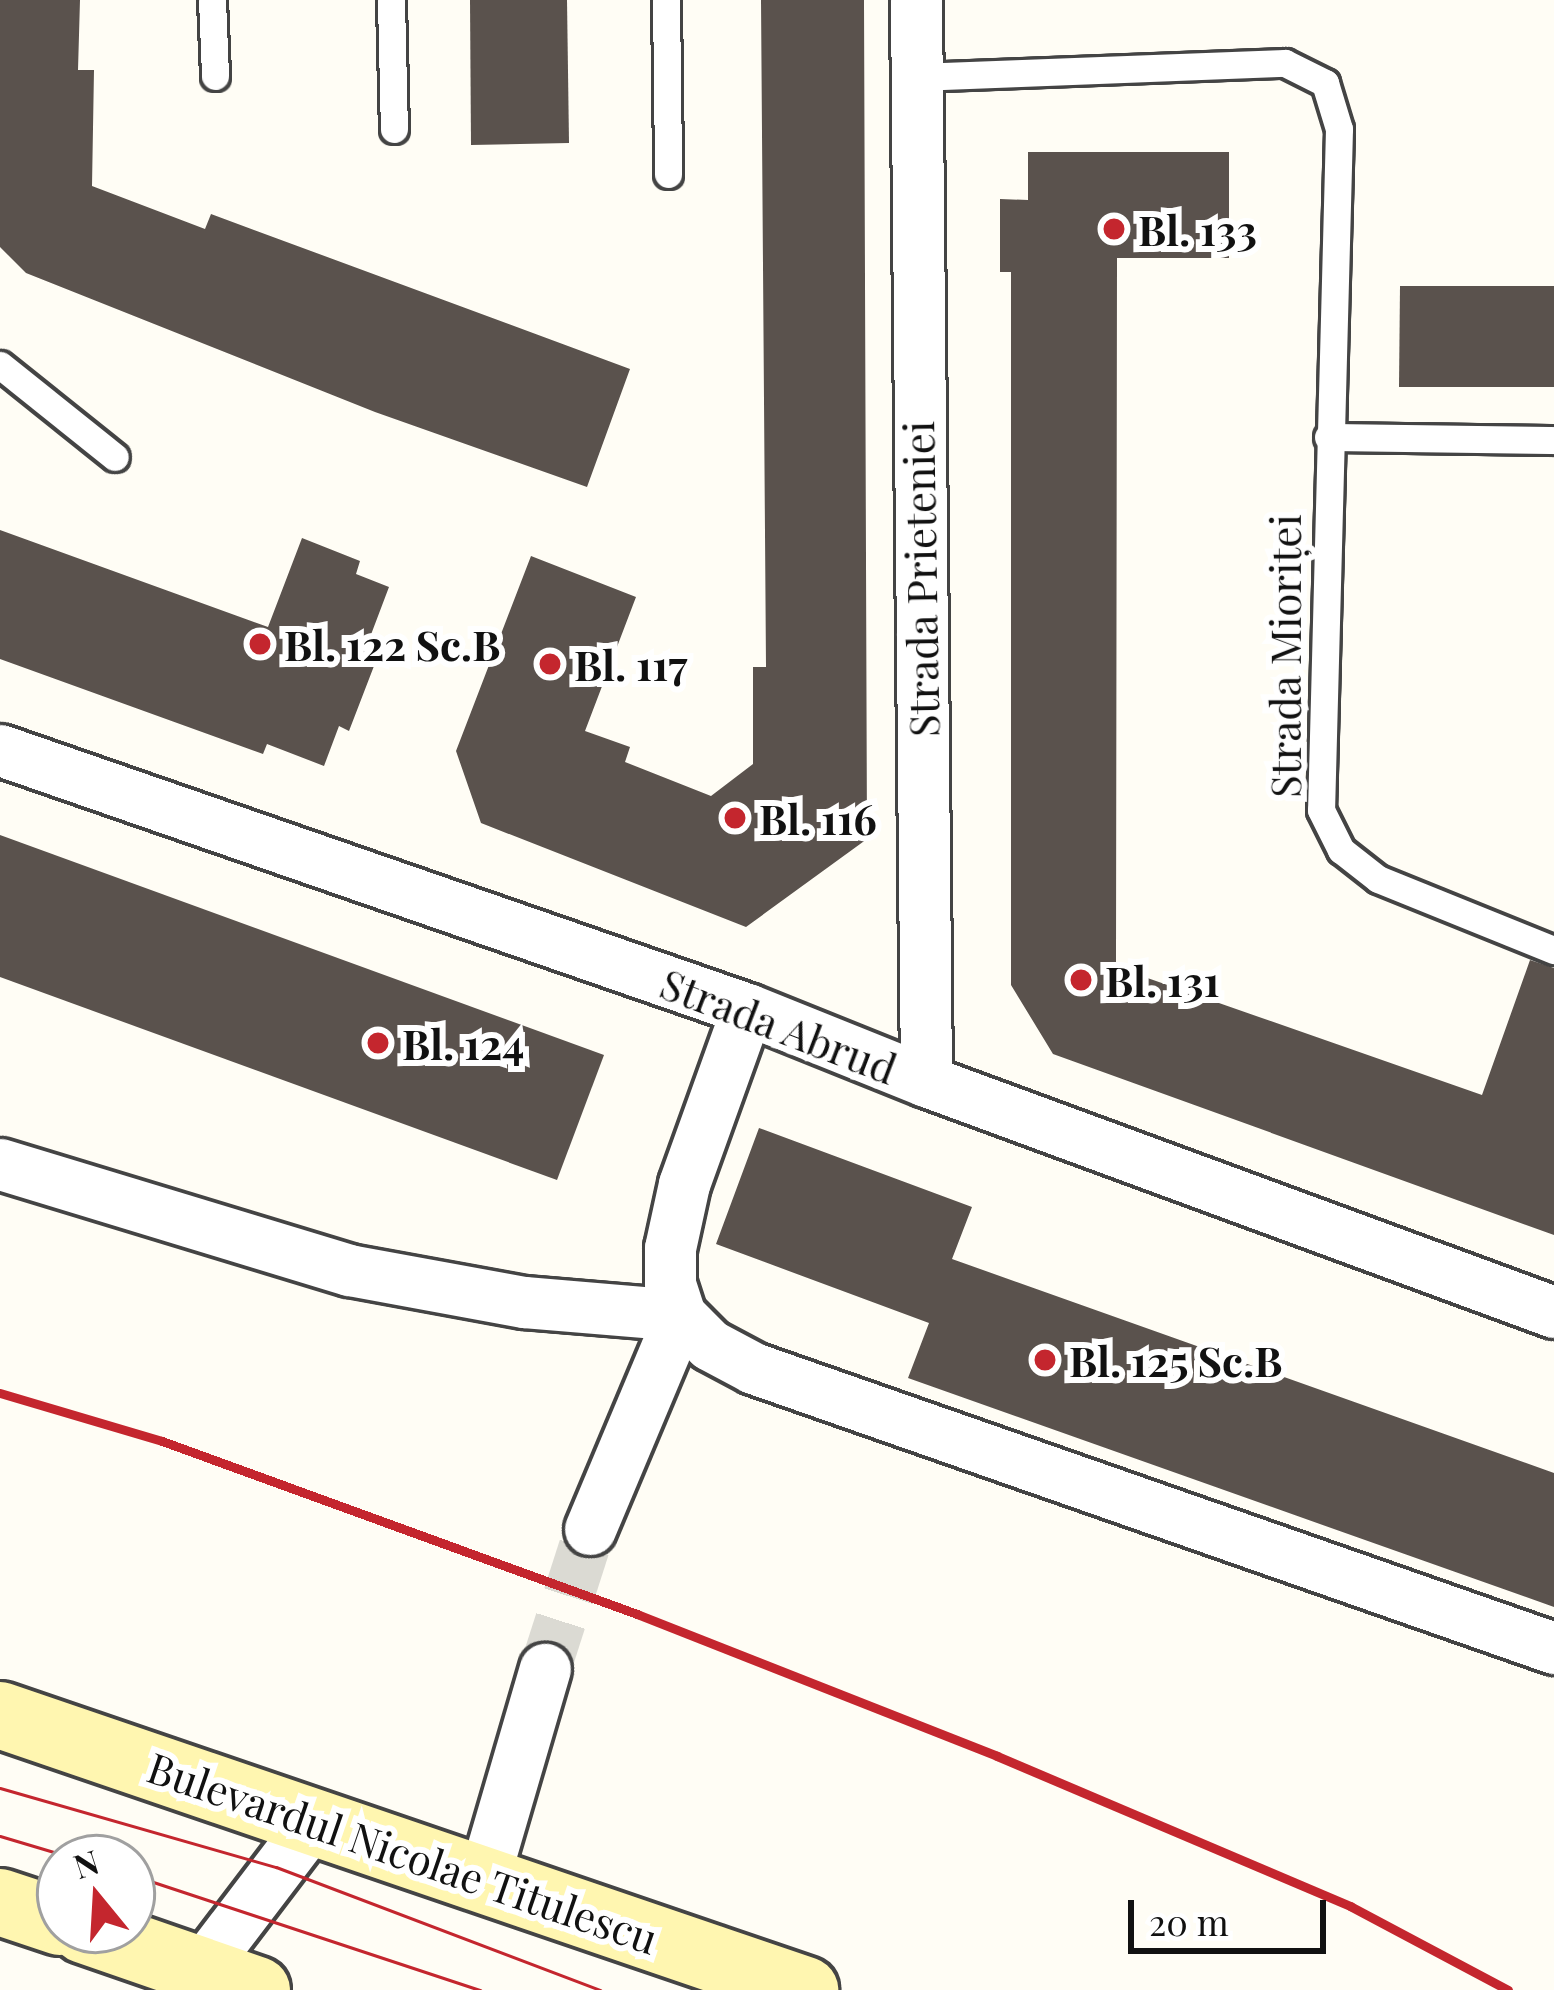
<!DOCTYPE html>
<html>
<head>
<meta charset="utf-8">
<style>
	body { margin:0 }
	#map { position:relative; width:1554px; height:1990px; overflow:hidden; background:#fffdf5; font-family:"Playfair Display",serif }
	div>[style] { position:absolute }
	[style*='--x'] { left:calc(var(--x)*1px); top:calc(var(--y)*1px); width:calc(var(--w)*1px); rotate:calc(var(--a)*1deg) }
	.building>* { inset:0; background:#5a524d }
	.minor-tunnel>* { height:51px; margin-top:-25.5px; transform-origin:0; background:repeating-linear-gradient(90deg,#dbdad3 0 51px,transparent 0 77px) }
	.roads { filter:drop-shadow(3px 0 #444) drop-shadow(-3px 0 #444) drop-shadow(0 3px #444) drop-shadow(0 -3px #444) }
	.service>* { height:27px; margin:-13.5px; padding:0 13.5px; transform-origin:13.5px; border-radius:13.5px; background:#fff }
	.minor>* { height:51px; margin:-25.5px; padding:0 25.5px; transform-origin:25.5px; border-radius:25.5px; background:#fff }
	.secondary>* { height:66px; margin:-33px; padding:0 33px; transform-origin:33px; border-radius:33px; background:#fff6b0 }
	.tram>* { height:3px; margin:-1.5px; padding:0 1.5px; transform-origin:1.5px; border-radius:1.5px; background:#c4262e }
	.rail>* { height:9px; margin:-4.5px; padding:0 4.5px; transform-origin:4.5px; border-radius:4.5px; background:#c4262e }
	.dots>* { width:33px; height:33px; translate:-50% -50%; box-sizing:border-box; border:6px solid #fff; border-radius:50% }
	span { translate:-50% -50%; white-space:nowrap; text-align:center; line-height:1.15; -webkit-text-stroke:12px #fff; paint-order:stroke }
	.poi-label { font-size:42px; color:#111; font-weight:700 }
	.left { translate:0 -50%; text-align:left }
	.street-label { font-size:42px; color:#111 }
	.north { position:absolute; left:36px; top:1834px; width:120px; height:120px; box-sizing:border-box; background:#fff; border:3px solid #a0a0a0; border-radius:50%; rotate:342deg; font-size:33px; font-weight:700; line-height:48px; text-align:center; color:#111 }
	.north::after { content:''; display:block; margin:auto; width:42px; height:54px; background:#c4262e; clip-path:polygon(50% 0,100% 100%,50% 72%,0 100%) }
	.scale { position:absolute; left:1128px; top:1900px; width:198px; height:54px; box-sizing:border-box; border:6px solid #111; border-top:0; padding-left:15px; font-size:36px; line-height:42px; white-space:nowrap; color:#111; -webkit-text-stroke:9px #fff; paint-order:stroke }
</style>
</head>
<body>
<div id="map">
	<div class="building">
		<i style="clip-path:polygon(0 0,80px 0,78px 70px,94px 70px,92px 186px,205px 229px,211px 214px,630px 369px,587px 487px,375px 412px,26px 273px,0 247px)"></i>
		<i style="clip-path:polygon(470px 0,567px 0,569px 143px,471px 145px)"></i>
		<i style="clip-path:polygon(761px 0,864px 0,867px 839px,746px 927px,481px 823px,456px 751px,531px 556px,636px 597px,585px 731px,630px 747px,625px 762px,711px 796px,753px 764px,753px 667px,766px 667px)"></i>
		<i style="clip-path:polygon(1028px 152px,1229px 152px,1229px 258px,1117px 258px,1116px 967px,1482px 1095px,1530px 960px,1554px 968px,1554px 1235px,1053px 1054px,1011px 985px,1011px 272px,1000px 272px,1000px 199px,1028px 200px)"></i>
		<i style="clip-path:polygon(1400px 286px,1554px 286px,1554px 387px,1399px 387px)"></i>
		<i style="clip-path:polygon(0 530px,268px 627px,302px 538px,360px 561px,356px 574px,389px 587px,361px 661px,374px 666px,349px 731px,339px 726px,324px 766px,267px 744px,263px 754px,0 659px)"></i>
		<i style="clip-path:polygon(0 835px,604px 1055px,557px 1180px,0 977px)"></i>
		<i style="clip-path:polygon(759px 1128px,972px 1207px,952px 1259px,1554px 1473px,1554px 1607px,908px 1378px,929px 1323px,716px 1244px)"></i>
	</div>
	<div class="minor-tunnel">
		<i style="--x:545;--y:1669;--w:147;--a:-72.2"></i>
	</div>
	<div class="roads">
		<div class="service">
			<i style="--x:212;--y:0;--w:76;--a:87.7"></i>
			<i style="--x:391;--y:0;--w:129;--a:88.7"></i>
			<i style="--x:666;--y:0;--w:174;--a:89.3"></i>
			<i style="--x:917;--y:77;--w:368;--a:-2.2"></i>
			<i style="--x:1285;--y:63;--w:45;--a:26.6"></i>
			<i style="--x:1325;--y:83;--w:48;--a:73.1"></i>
			<i style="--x:1339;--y:129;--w:681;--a:91.51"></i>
			<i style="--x:1321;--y:810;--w:45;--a:63.4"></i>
			<i style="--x:1341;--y:850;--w:47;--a:38.1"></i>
			<i style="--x:1378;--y:879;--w:190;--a:22"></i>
			<i style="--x:0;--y:365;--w:147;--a:38.7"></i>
			<i style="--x:1328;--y:437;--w:226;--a:0.8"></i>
		</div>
		<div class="minor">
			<i style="--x:916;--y:0;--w:1081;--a:89.47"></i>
			<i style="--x:0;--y:750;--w:791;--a:19.12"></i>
			<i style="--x:747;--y:1009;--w:193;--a:21.9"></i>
			<i style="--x:926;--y:1081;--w:669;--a:20.2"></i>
			<i style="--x:747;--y:1009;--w:186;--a:109.8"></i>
			<i style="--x:684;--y:1184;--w:66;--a:102.3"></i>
			<i style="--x:670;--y:1248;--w:36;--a:90"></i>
			<i style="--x:670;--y:1284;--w:33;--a:72"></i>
			<i style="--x:680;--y:1315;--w:42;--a:45"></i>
			<i style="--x:710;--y:1345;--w:49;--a:28.1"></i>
			<i style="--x:753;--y:1368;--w:849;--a:19.27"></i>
			<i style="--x:0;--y:1164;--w:365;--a:16.9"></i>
			<i style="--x:349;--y:1270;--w:178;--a:10.4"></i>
			<i style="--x:524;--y:1302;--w:157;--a:4.8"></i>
			<i style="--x:590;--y:1529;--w:232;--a:-67.2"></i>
			<i style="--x:484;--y:1877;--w:217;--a:-73.7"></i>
			<i style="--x:185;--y:1990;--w:211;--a:-52.7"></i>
		</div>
		<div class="secondary">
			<i style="--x:0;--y:1715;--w:851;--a:18.86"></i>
			<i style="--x:0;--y:1902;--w:63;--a:18.4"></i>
			<i style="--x:84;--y:1930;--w:183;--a:19.1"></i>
		</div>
	</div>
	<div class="tram">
		<i style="--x:0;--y:1788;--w:287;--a:16"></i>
		<i style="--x:276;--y:1867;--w:347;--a:20.8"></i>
		<i style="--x:0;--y:1836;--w:77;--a:16.6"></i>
		<i style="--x:132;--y:1875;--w:367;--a:18.3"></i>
	</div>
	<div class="rail">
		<i style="--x:0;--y:1393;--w:169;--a:16.5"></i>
		<i style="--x:162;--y:1441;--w:506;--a:20.01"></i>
		<i style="--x:637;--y:1614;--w:387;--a:21.5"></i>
		<i style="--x:997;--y:1756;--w:384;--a:23"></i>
		<i style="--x:1350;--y:1906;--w:179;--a:28"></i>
	</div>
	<div class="dots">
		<i style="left:1114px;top:229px;background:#c4262e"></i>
		<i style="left:260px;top:644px;background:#c4262e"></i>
		<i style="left:550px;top:664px;background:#c4262e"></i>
		<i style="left:735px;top:818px;background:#c4262e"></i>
		<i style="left:1081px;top:980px;background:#c4262e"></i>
		<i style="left:378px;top:1043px;background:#c4262e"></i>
		<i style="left:1045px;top:1360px;background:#c4262e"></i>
	</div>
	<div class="poi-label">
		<span class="left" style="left:1138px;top:229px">Bl. 133</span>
		<span class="left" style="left:284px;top:644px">Bl. 122 Sc.B</span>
		<span class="left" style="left:574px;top:664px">Bl. 117</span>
		<span class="left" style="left:759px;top:818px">Bl. 116</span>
		<span class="left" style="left:1105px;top:980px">Bl. 131</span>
		<span class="left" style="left:402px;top:1043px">Bl. 124</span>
		<span class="left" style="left:1069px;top:1360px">Bl. 125 Sc.B</span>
	</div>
	<div class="street-label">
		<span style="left:920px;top:579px;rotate:-91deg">Strada Prieteniei</span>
		<span style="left:1284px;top:656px;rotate:-90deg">Strada Mioriței</span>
		<span style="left:779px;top:1025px;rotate:21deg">Strada Abrud</span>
		<span style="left:403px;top:1852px;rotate:19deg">Bulevardul Nicolae Titulescu</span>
	</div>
	<div class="north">N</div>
	<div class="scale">20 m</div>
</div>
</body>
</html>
